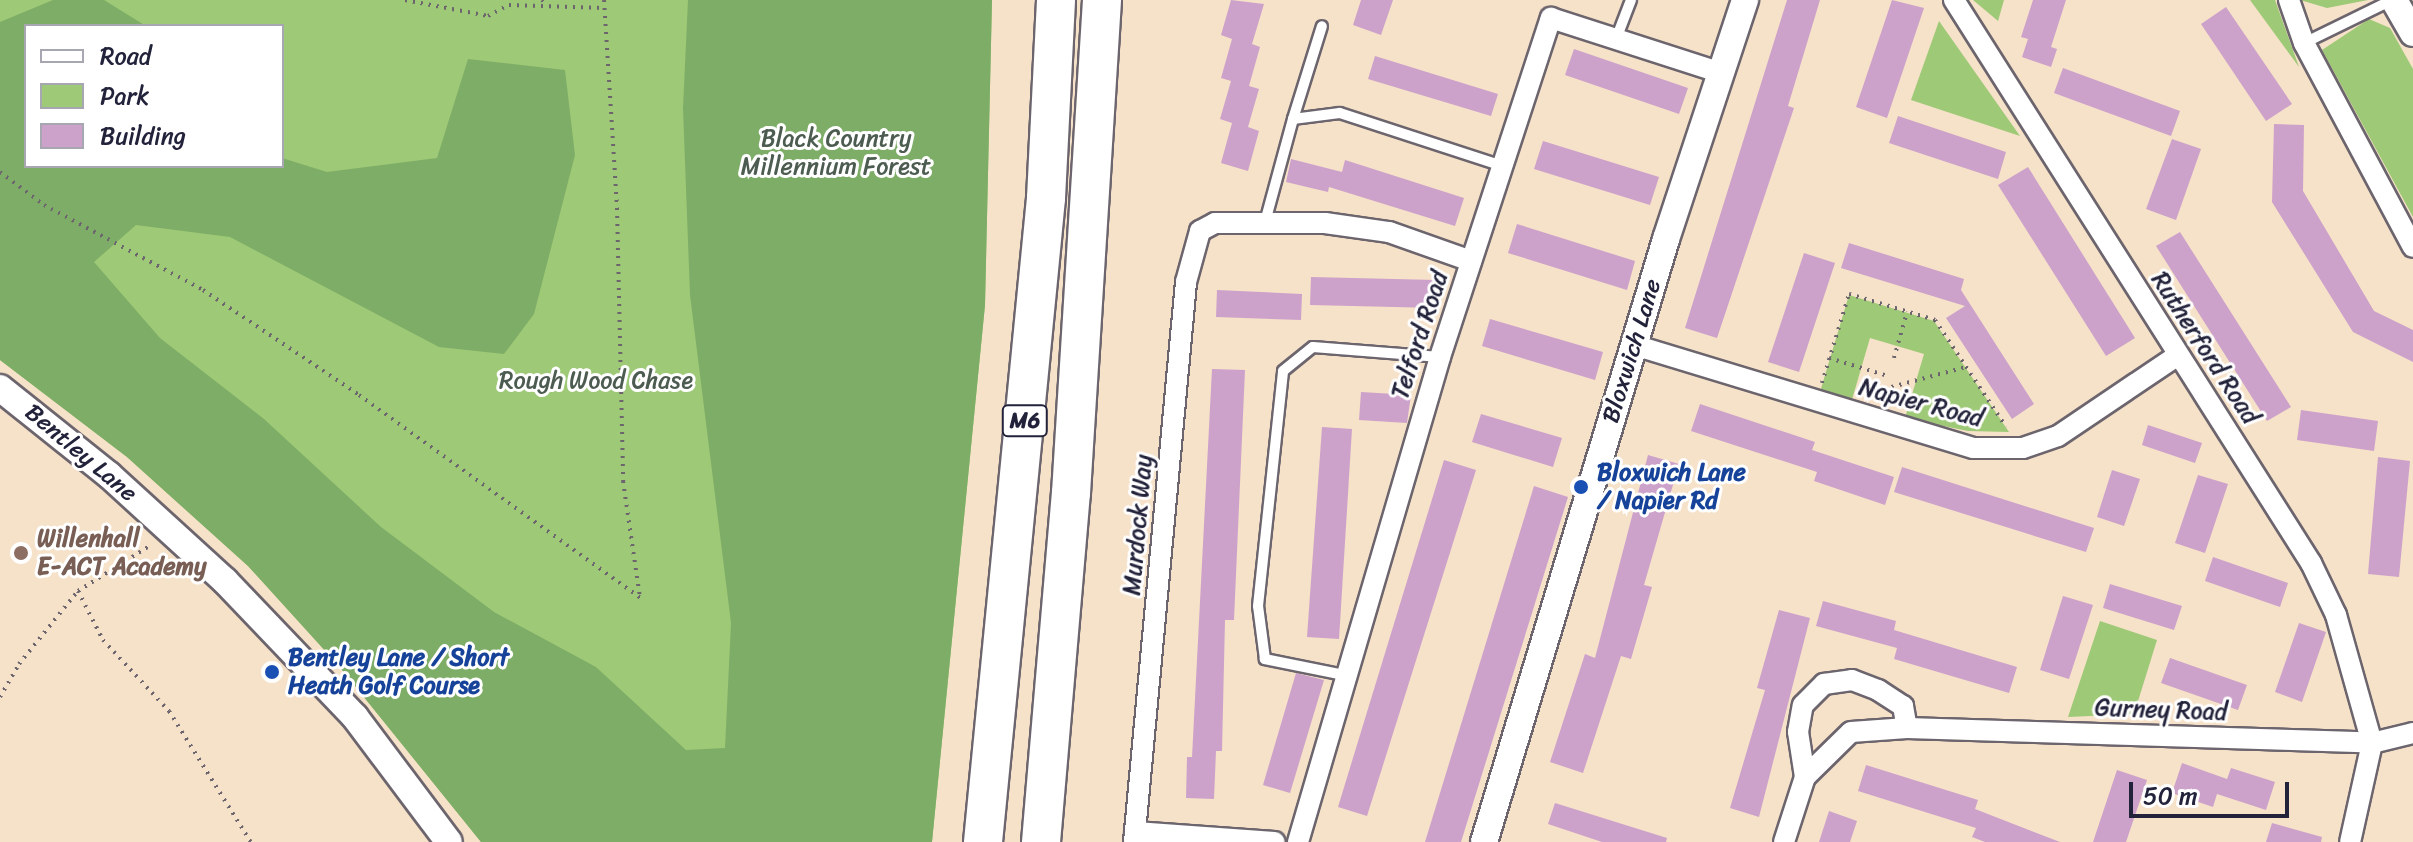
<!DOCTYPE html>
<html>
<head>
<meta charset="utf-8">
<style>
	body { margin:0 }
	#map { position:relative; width:2413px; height:842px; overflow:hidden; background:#f6e1c9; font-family:Sriracha,sans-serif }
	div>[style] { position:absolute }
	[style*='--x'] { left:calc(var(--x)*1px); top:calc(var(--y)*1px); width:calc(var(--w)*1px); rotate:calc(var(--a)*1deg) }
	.green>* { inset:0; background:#9ec976 }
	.forest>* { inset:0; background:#7ead67 }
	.building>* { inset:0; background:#cda2ca }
	.path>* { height:4px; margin-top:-2px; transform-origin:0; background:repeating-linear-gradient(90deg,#6c656d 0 2px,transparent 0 8px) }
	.roads { filter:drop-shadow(2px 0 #6c656d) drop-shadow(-2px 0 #6c656d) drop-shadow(0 2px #6c656d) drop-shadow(0 -2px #6c656d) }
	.service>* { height:10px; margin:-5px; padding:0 5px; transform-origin:5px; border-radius:5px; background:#fff }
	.minor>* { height:20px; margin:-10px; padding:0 10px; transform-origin:10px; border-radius:10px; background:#fff }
	.tertiary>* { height:26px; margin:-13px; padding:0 13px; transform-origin:13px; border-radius:13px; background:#fff }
	.motorway>* { height:38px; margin:-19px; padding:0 19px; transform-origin:19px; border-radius:19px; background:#fff }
	.dots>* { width:22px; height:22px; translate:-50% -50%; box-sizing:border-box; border:4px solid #fff; border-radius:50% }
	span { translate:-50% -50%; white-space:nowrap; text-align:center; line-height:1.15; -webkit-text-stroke:6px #fff; paint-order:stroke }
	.shield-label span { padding:2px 6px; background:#fff; border:2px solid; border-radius:6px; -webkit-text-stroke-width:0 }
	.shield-label { font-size:22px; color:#22223b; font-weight:700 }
	.park-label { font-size:24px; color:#4d5c50 }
	.street-label { font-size:24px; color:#22223b }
	.transit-label { font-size:24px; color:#164399; font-weight:700 }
	.left { translate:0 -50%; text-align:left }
	.education-label { font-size:24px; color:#785e54; font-weight:700 }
	.legend { position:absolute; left:24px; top:24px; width:260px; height:144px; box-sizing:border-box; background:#fff; border:2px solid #a7a7b1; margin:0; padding:10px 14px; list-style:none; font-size:24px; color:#22223b }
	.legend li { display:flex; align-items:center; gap:16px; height:40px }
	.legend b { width:40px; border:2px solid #a7a7b1 }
	.scale { position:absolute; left:2129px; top:782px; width:160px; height:36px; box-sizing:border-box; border:4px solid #22223b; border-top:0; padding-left:10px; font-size:24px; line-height:28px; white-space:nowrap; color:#22223b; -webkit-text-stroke:6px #fff; paint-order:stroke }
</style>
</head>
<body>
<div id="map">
	<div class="green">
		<i style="clip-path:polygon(evenodd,0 0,992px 0,985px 305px,932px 842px,481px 842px,338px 665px,248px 566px,127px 457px,0 360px,0 0,26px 26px,282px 26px,282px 166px,26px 166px,26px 26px)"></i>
		<i style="clip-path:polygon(1973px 0,2004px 0,1998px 21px)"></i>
		<i style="clip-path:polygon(2250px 0,2275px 0,2299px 67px)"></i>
		<i style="clip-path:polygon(2300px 0,2368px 0,2327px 8px)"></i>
		<i style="clip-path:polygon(2369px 19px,2390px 28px,2413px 69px,2413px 217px,2322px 50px)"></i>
		<i style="clip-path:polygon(1939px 21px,2020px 136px,1911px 100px)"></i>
		<i style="clip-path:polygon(1849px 295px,1934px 321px,2009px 432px,1968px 431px,1905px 418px,1924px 354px,1870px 338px,1851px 403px,1820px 392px)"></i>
		<i style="clip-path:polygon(2100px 621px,2157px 640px,2134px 714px,2068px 717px)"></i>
	</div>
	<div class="forest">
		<i style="clip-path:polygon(53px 0,104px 0,146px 26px,26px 26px,26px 166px,282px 166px,282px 158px,327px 172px,437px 158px,468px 59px,565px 70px,575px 155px,534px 314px,504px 354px,439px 347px,230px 237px,136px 225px,94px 262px,160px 338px,264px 419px,381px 527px,494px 612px,596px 667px,686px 750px,725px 748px,731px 623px,690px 295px,683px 108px,688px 0,992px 0,985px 305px,932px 842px,481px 842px,338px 665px,248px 566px,127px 457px,0 360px,0 22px)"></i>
	</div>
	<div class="building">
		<i style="clip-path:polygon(1231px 0,1264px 4px,1252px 44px,1260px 47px,1249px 86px,1259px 89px,1248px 127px,1259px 131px,1248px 171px,1221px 163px,1232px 123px,1220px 119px,1231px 81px,1221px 78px,1232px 39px,1221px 35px)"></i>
		<i style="clip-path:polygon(1361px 0,1393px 0,1381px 35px,1353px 25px)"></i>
		<i style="clip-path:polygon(1787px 0,1820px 0,1788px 106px,1794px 108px,1717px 338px,1685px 328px)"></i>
		<i style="clip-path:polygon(1892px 0,1924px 8px,1887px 118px,1856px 107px)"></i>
		<i style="clip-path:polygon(2033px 0,2066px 0,2051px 47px,2057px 49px,2051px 67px,2022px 57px,2028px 39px,2021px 37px)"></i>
		<i style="clip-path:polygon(2226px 7px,2292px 104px,2266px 121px,2201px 24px)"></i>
		<i style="clip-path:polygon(1574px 49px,1688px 88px,1679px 114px,1565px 75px)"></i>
		<i style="clip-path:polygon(1375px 56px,1498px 94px,1491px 116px,1368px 79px)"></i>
		<i style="clip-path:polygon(2063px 68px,2180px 111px,2171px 136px,2054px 93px)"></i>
		<i style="clip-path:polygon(1898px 116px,2006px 152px,1998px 179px,1889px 143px)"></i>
		<i style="clip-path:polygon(2274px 124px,2304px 125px,2303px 191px,2374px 311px,2413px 330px,2413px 362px,2353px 332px,2272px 202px)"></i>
		<i style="clip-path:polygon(2172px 139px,2201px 149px,2176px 220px,2146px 209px)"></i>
		<i style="clip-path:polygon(1543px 141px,1659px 177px,1650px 205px,1534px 169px)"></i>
		<i style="clip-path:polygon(1291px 159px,1342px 172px,1345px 160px,1464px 198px,1455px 226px,1329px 187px,1328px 192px,1286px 182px)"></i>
		<i style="clip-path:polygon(2028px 167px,2135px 338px,2106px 356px,1998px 185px)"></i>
		<i style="clip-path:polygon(1517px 224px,1635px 261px,1627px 290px,1508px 253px)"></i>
		<i style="clip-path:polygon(2180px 232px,2291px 407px,2267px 421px,2156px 246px)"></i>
		<i style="clip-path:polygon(1849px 243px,1964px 279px,1961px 290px,2034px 404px,2012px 419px,1946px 318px,1965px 306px,1841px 268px)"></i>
		<i style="clip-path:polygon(1804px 253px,1835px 263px,1799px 372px,1768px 362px)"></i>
		<i style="clip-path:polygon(1311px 277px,1436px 280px,1436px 308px,1310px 305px)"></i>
		<i style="clip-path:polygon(1217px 290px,1302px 294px,1301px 320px,1216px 317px)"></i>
		<i style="clip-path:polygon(1490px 319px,1603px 352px,1595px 380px,1482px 346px)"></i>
		<i style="clip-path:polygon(1212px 369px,1245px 370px,1234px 620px,1225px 620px,1222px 751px,1216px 751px,1214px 799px,1186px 798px,1187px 757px,1192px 757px)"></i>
		<i style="clip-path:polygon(1361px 392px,1411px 395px,1407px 423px,1359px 420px)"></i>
		<i style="clip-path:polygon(1700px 404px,1815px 442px,1812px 450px,1894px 477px,1885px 505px,1814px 481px,1817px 472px,1691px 431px)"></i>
		<i style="clip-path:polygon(2301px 410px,2378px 421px,2374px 451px,2297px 440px)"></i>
		<i style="clip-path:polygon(1481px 414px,1562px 438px,1553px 467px,1472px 442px)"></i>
		<i style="clip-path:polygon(2148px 425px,2202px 443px,2195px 463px,2142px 445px)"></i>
		<i style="clip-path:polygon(1322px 427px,1352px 429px,1339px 639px,1307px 637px)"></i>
		<i style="clip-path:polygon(1648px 455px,1679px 464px,1644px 585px,1652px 587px,1631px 659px,1621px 656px,1583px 773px,1550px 762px,1585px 654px,1595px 658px)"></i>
		<i style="clip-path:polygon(2378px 457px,2410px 461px,2399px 577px,2368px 574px)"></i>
		<i style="clip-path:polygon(1444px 460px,1476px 470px,1367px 816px,1338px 807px)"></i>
		<i style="clip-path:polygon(1902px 467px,2094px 528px,2086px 552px,1894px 492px)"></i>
		<i style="clip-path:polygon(2112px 470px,2140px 479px,2124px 526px,2097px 517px)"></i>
		<i style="clip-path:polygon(2198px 475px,2228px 484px,2205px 553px,2175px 543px)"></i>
		<i style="clip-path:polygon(1534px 486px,1568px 497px,1461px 842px,1425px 842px)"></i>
		<i style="clip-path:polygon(2213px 557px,2288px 583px,2280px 607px,2205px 581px)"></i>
		<i style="clip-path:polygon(2110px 584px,2182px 606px,2174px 630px,2103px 608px)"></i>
		<i style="clip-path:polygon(2063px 596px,2093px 605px,2069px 679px,2040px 670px)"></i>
		<i style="clip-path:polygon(1823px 601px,1896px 621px,1894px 630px,2017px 667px,2009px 693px,1894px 659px,1897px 648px,1816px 626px)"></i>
		<i style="clip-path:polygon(1779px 610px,1810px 618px,1759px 817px,1730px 808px,1765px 690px,1757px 688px)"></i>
		<i style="clip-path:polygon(2299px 623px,2326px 632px,2302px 702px,2275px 692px)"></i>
		<i style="clip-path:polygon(2170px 658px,2247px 685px,2238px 710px,2161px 683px)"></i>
		<i style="clip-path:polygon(1296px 673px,1324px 680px,1290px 793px,1263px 785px)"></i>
		<i style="clip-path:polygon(2182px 763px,2227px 779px,2231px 768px,2275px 782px,2266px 810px,2217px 794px,2213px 807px,2172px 793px)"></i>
		<i style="clip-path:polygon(1866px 765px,1978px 800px,1975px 809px,2060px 842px,1985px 842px,1972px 837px,1976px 828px,1858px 791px)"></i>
		<i style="clip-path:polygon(2117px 770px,2147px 780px,2126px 842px,2093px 842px)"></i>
		<i style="clip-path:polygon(1555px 803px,1667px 838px,1666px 842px,1602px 842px,1548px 824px)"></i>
		<i style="clip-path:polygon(1829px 811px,1857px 821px,1850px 842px,1819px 842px)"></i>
		<i style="clip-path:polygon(2272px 823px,2322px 837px,2321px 842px,2266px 842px)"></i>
	</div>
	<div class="path">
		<i style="--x:405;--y:0;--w:85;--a:10.9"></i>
		<i style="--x:488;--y:16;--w:24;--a:-28"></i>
		<i style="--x:509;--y:5;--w:95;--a:1.8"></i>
		<i style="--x:542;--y:0;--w:8;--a:45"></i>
		<i style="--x:604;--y:0;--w:208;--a:86.4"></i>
		<i style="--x:617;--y:208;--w:273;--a:88.7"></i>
		<i style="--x:623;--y:481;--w:118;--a:81.7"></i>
		<i style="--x:0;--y:172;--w:55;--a:36.9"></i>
		<i style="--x:44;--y:205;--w:180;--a:28.1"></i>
		<i style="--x:203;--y:290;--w:188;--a:33.9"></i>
		<i style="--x:359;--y:395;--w:347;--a:35.8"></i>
		<i style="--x:1829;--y:358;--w:62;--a:17"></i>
		<i style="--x:1894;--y:358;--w:48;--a:-74.2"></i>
		<i style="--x:1822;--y:383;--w:93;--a:-73.1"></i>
		<i style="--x:1849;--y:294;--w:90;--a:16.8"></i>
		<i style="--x:1935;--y:320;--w:128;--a:56.4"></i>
		<i style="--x:1884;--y:389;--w:85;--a:-15"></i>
		<i style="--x:78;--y:591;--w:55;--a:63"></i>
		<i style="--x:103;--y:640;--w:97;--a:47.1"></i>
		<i style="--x:169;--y:711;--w:155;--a:58"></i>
		<i style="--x:0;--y:697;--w:38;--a:-60"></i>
		<i style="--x:19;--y:664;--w:94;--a:-51.1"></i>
		<i style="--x:78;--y:591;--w:86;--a:-32.2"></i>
	</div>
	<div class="roads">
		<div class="service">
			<i style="--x:1616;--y:39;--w:42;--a:-69"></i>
			<i style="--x:2304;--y:43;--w:98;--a:-26"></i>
			<i style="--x:1293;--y:119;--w:97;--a:-72.7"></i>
			<i style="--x:1265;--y:222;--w:107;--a:-74.8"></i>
			<i style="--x:1293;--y:119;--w:47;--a:-7.3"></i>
			<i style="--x:1340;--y:113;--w:170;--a:18.1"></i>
			<i style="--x:1344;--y:675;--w:81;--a:-168.6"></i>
			<i style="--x:1265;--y:659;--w:53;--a:-97.5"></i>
			<i style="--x:1258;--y:606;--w:236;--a:-83.9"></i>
			<i style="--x:1283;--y:371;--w:38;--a:-39"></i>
			<i style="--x:1313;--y:347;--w:127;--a:4.5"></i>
		</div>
		<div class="minor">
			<i style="--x:1954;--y:0;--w:667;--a:57.62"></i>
			<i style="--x:2311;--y:563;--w:58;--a:64.3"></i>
			<i style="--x:2336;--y:615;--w:133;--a:74.3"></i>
			<i style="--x:2372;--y:743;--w:101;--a:102.5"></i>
			<i style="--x:2289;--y:0;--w:46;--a:70.8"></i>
			<i style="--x:2304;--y:43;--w:231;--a:61.9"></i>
			<i style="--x:1634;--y:345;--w:354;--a:16.9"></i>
			<i style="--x:1973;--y:448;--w:50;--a:0"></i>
			<i style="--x:2023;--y:448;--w:37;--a:-19"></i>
			<i style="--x:2058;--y:436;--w:145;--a:-34"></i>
			<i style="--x:1805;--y:777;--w:46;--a:-98.8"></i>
			<i style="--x:1798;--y:732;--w:27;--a:-80"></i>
			<i style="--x:1803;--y:705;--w:30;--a:-45"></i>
			<i style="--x:1824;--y:684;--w:28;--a:-8"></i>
			<i style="--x:1852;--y:680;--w:28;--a:21"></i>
			<i style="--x:1878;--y:690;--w:30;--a:33"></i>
			<i style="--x:1903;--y:706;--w:22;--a:80"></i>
			<i style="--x:1135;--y:832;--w:140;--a:4.1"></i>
			<i style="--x:1134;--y:842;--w:562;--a:-84.69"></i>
			<i style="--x:1186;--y:282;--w:53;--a:-74.6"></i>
			<i style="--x:1200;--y:231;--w:17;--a:-28"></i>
			<i style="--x:1215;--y:223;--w:110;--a:0"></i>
			<i style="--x:1325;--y:223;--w:65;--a:8"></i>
			<i style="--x:1389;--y:232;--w:87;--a:19.5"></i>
			<i style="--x:1298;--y:842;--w:505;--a:-73.68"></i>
			<i style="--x:1440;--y:357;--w:357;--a:-71.9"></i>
			<i style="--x:1551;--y:18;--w:179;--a:17.9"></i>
			<i style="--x:1784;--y:842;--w:68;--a:-72.1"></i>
			<i style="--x:1805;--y:777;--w:64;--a:-44.4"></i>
			<i style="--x:1851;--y:732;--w:56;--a:-4.1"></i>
			<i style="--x:1907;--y:728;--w:465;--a:1.8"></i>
			<i style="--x:2372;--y:743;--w:42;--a:-13.7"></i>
		</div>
		<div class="tertiary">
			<i style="--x:2394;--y:0;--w:38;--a:60"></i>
			<i style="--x:0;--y:388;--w:139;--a:38.6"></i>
			<i style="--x:109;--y:475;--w:157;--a:42.4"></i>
			<i style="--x:225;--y:581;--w:188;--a:46.3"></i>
			<i style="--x:355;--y:717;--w:156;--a:53.1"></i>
			<i style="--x:1484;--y:842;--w:630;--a:-73.2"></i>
			<i style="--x:1666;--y:239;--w:252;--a:-71.7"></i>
		</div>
		<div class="motorway">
			<i style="--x:983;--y:842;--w:647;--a:-84.41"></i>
			<i style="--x:1046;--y:198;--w:198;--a:-87.1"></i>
			<i style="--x:1041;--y:842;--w:350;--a:-85.1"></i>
			<i style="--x:1071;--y:493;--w:494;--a:-86.4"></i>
		</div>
	</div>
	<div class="dots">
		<i style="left:1581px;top:487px;background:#1a4fb4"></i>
		<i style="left:21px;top:553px;background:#8d6e63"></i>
		<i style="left:272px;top:672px;background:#1a4fb4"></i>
	</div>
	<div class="shield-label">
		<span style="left:1025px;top:421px">M6</span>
	</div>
	<div class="park-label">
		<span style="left:836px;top:153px">Black Country<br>Millennium Forest</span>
		<span style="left:596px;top:381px">Rough Wood Chase</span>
	</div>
	<div class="street-label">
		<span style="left:1420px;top:335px;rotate:-72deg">Telford Road</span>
		<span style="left:2205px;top:348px;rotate:57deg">Rutherford Road</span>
		<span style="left:1632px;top:351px;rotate:-73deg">Bloxwich Lane</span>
		<span style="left:1921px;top:403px;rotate:15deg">Napier Road</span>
		<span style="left:81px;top:453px;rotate:40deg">Bentley Lane</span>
		<span style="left:1138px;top:525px;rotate:-85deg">Murdock Way</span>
		<span style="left:2161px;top:710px;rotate:2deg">Gurney Road</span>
	</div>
	<div class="transit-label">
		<span class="left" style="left:1597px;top:487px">Bloxwich Lane<br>/ Napier Rd</span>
		<span class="left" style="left:288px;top:672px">Bentley Lane / Short<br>Heath Golf Course</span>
	</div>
	<div class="education-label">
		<span class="left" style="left:37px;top:553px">Willenhall<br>E-ACT Academy</span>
	</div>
	<ul class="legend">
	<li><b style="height:10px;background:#fff"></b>Road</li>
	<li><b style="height:22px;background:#9ec976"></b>Park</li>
	<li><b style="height:22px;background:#cda2ca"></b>Building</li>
	</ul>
	<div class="scale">50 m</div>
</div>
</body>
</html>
